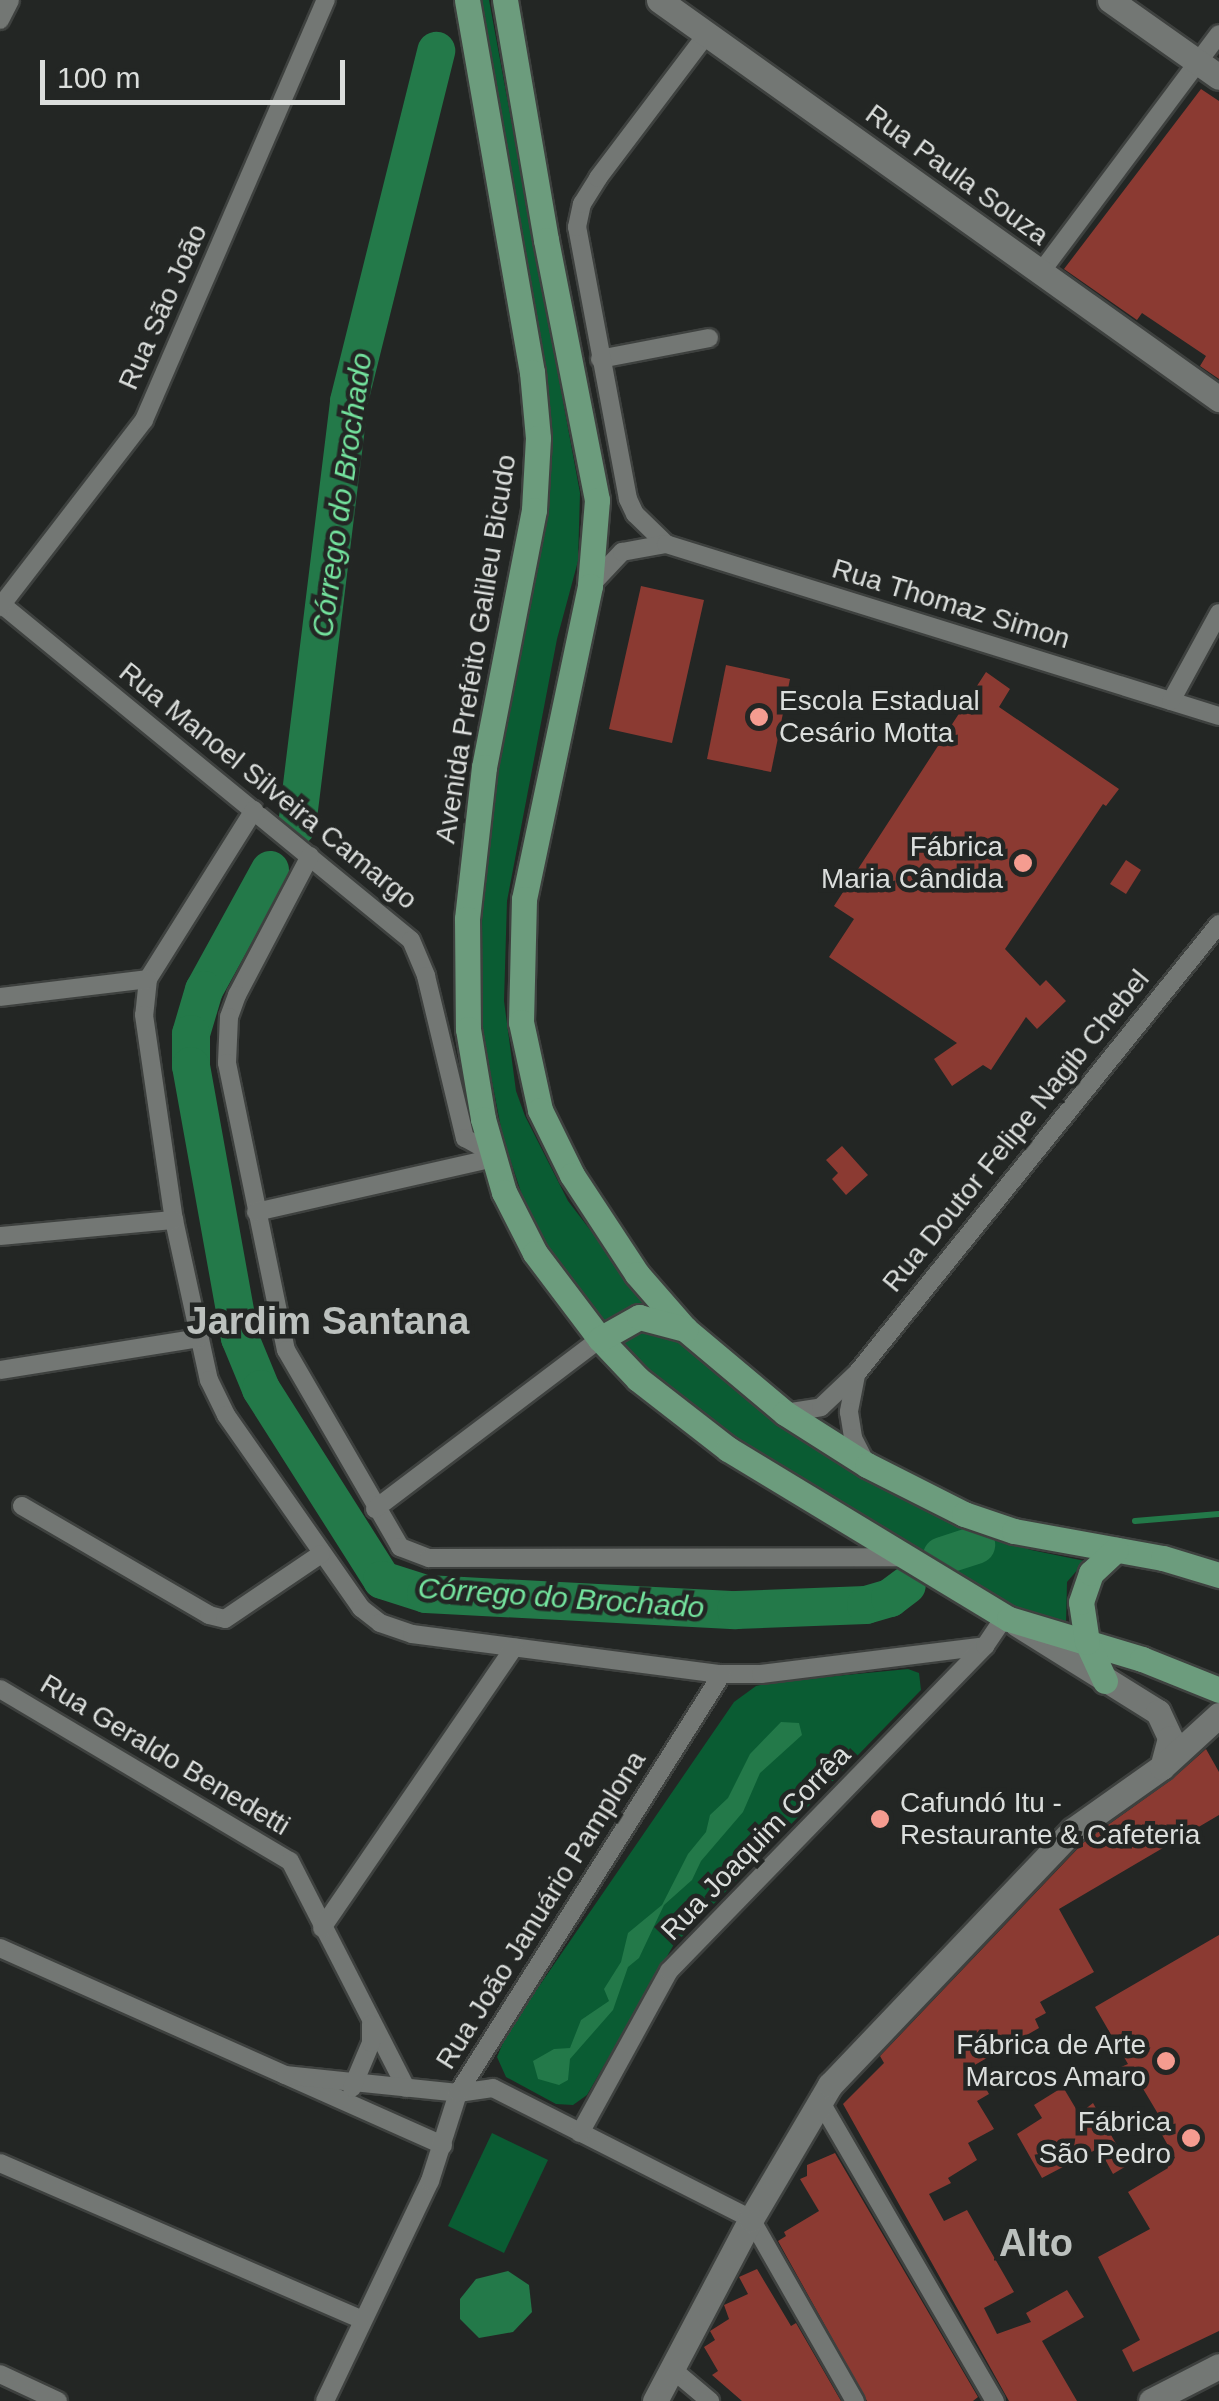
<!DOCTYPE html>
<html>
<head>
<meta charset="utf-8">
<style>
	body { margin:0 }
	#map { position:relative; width:1219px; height:2401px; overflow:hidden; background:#232624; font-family:Helvetica,sans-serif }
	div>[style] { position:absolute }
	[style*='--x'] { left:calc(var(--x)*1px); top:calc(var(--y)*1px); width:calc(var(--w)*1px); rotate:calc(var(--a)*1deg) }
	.green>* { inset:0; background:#0a5c33 }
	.water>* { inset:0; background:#237949 }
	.stream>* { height:6px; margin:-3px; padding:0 3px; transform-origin:3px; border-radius:3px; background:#237949 }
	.river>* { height:38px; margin:-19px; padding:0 19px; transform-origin:19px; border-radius:19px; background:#237949 }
	.building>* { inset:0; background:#8b3a32 }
	.roads { filter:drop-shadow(2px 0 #3e413f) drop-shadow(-2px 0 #3e413f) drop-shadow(0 2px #3e413f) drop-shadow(0 -2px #3e413f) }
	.street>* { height:18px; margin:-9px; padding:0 9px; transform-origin:9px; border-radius:9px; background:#737774 }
	.secondary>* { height:25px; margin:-12.5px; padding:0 12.5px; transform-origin:12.5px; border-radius:12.5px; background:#737774 }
	.primary>* { height:25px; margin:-12.5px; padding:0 12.5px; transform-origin:12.5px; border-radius:12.5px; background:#6c9c7d }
	.dots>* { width:28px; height:28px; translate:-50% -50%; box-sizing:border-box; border:5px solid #232624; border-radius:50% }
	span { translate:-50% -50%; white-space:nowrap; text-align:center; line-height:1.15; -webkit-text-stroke:9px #232624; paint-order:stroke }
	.street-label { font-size:28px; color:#dbdedc }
	.poi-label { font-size:28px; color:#dbdedc }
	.left { translate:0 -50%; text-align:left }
	.right { translate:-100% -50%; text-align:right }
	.water-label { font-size:30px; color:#74e39e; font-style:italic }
	.district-label { font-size:38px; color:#bcc1be; font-weight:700 }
	.scale { position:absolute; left:40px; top:60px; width:305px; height:45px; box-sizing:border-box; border:5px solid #dbdedc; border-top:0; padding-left:12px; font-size:30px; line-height:35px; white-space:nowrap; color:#dbdedc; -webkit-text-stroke:8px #232624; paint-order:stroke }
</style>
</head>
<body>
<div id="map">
	<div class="green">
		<i style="clip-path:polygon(478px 0,489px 0,580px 493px,578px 561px,557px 639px,507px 901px,504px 1001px,516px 1091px,525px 1116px,568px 1201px,644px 1300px,686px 1346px,776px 1423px,943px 1520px,1031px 1550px,1085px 1561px,1067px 1582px,1066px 1625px,1012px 1608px,720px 1436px,627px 1354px,552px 1254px,525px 1204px,503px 1138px,481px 1025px,478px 910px,503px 725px,545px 516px,551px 434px,543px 353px)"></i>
		<i style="clip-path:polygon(908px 1669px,919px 1673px,921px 1690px,673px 1946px,587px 2095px,573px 2105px,556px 2104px,506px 2077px,497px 2057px,507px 2033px,734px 1702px,756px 1686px,774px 1682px)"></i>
		<i style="clip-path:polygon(492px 2133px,548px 2160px,504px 2253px,448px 2226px)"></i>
	</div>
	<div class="water">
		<i style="clip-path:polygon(781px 1722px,799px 1723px,802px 1735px,760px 1773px,743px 1812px,701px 1861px,692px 1880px,664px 1905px,639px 1958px,628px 1967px,613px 2010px,570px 2059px,568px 2080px,559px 2085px,538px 2079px,533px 2061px,554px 2049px,570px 2048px,581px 2020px,609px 2001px,604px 1989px,621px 1962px,628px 1933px,662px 1905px,688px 1854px,706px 1832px,710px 1815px,728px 1798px,750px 1754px)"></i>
		<i style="clip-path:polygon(508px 2271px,529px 2285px,532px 2312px,513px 2332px,479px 2338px,460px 2319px,460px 2299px,476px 2279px)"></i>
	</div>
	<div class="stream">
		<i style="--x:1135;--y:1521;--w:84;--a:-4.8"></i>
	</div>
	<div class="river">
		<i style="--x:297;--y:826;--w:428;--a:-83"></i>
		<i style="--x:349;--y:401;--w:361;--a:-76"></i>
		<i style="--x:270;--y:870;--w:137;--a:118.8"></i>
		<i style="--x:204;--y:990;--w:46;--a:106.5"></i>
		<i style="--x:191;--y:1034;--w:32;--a:90"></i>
		<i style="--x:191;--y:1066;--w:276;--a:79.8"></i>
		<i style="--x:240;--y:1338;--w:55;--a:67.6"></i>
		<i style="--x:261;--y:1389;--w:226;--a:57.6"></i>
		<i style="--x:382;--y:1580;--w:46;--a:17.7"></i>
		<i style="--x:426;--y:1594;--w:310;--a:3"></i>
		<i style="--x:736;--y:1610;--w:130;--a:-2.2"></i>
		<i style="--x:866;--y:1605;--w:25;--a:-16"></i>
		<i style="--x:890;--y:1598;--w:21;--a:-37"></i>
		<i style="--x:942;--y:1556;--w:36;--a:-18"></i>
	</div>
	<div class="building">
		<i style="clip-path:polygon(1201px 89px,1219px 101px,1219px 379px,1200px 366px,1206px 356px,1142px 313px,1137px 320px,1064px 269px)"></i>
		<i style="clip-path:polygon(641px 586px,704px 600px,672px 743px,609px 729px)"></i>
		<i style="clip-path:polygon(726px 665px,790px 679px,771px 772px,707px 759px)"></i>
		<i style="clip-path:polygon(986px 672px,1010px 689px,999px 707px,1119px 789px,1106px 806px,1103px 804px,1005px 949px,1040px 986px,1046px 980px,1066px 1001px,1037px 1029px,1026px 1017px,991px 1070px,983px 1065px,952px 1086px,934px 1059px,957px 1043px,829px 957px,854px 919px,834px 906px)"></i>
		<i style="clip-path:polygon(1126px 860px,1141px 870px,1126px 894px,1110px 884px)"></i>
		<i style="clip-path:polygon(842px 1146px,868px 1175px,846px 1195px,832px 1179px,838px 1173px,826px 1160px)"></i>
		<i style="clip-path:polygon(1206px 1749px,1219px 1772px,1219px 1815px,1059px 1909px,1094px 1972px,1040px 2002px,1046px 2013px,1035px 2019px,1039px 2028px,973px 2066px,989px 2094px,977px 2101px,994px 2129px,968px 2143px,977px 2160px,948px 2178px,951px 2183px,929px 2194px,944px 2221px,967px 2210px,1014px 2292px,984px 2308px,997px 2334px,1031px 2322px,1026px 2313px,1067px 2290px,1084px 2317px,1042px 2341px,1077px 2401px,1009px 2401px,843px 2104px,884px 2063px,880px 2056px,1084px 1842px,1171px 1780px)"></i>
		<i style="clip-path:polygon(1219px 1935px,1219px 2331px,1133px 2372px,1122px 2350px,1140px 2340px,1098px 2257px,1150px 2229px,1128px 2192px,1168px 2168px,1166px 2163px,1175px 2158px,1161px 2133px,1167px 2129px,1142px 2087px,1134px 2090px,1121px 2067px,1128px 2064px,1095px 2007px)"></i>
		<i style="clip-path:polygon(1063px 2087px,1079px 2114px,1093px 2103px,1128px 2165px,1113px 2174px,1099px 2148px,1042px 2178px,1017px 2134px,1042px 2118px,1034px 2105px)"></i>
		<i style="clip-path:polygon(835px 2153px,978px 2397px,973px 2401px,867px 2401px,778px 2241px,786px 2236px,784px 2232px,819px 2211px,800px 2179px,807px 2176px,807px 2165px)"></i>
		<i style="clip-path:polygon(757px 2269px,791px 2326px,796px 2323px,841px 2401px,742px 2401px,712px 2375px,718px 2371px,704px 2347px,715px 2340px,710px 2331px,729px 2319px,724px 2305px,748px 2294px,739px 2277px)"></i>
	</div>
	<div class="roads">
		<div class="street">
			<i style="--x:0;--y:20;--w:22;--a:-63"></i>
			<i style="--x:1041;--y:272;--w:297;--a:-53.2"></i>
			<i style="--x:600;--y:359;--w:111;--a:-10.9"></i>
			<i style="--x:666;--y:544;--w:43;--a:-135.9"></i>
			<i style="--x:635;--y:514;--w:17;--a:-115"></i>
			<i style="--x:628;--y:499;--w:277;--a:-100.6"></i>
			<i style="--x:577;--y:227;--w:24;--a:-78"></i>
			<i style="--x:582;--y:204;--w:31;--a:-58"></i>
			<i style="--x:598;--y:178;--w:181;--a:-52.9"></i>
			<i style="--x:590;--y:586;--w:47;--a:-46.7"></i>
			<i style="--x:622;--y:552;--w:45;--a:-10.3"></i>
			<i style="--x:666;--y:544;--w:579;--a:17.28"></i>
			<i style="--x:0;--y:603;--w:531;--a:39.35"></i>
			<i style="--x:411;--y:940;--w:39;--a:67"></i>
			<i style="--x:426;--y:976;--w:167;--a:76.5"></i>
			<i style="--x:465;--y:1138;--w:29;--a:29"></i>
			<i style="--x:0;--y:607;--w:236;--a:-52.4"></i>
			<i style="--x:144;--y:420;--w:458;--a:-66.6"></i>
			<i style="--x:1171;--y:701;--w:100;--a:-61.4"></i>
			<i style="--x:254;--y:810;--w:199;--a:122.1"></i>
			<i style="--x:148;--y:979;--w:36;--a:96"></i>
			<i style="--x:144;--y:1015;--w:207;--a:81.7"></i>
			<i style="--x:174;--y:1220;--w:164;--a:77.7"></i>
			<i style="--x:209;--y:1380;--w:39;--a:64"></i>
			<i style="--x:226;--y:1415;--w:236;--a:55"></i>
			<i style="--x:361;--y:1608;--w:24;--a:38"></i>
			<i style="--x:380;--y:1623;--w:34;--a:19"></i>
			<i style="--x:412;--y:1634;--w:313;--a:7.4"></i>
			<i style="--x:722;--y:1674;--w:39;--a:0"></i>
			<i style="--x:761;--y:1674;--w:226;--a:-7.1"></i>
			<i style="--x:310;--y:856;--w:157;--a:117.7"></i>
			<i style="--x:237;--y:995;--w:23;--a:110"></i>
			<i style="--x:229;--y:1017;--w:46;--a:92.5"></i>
			<i style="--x:227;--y:1063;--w:293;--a:78.4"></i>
			<i style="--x:286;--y:1350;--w:228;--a:59.9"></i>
			<i style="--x:400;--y:1547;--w:31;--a:21"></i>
			<i style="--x:429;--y:1558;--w:472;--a:-0.1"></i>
			<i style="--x:0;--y:997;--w:149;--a:-6.9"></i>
			<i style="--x:256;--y:1212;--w:243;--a:-12.8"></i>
			<i style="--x:0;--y:1236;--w:175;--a:-5.3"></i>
			<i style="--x:0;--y:1370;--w:202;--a:-9.1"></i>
			<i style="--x:856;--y:1375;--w:38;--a:101"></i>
			<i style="--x:849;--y:1412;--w:26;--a:81"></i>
			<i style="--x:853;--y:1438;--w:29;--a:63"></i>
			<i style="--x:785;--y:1413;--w:36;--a:-9"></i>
			<i style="--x:821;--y:1407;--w:50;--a:-43.4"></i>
			<i style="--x:857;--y:1373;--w:577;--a:-51.12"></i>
			<i style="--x:22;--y:1506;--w:216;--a:30.2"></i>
			<i style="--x:209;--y:1615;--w:16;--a:14"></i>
			<i style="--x:225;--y:1619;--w:116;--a:-34.1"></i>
			<i style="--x:375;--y:1509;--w:282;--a:-37.1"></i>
			<i style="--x:0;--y:1689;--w:337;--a:30.7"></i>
			<i style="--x:290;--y:1861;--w:255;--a:62.9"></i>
			<i style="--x:322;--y:1928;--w:340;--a:-55.6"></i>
			<i style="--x:0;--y:1948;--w:485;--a:24"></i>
			<i style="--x:285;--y:2075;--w:174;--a:5.9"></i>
			<i style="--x:458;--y:2093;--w:35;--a:-8"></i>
			<i style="--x:493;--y:2088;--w:289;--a:26.9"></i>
			<i style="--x:751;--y:2219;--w:210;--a:60.3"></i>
			<i style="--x:352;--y:2088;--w:49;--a:-67.1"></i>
			<i style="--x:371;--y:2043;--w:19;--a:-90"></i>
			<i style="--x:819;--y:2099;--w:350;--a:59.8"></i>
			<i style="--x:580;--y:2133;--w:185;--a:-61.2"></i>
			<i style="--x:669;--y:1971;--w:453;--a:-45.8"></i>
			<i style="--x:985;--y:1646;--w:36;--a:-56"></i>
			<i style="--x:0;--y:2163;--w:395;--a:23.4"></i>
			<i style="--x:672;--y:2369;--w:50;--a:40.1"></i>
			<i style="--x:0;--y:2374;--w:64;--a:25"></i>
			<i style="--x:325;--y:2401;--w:244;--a:-64.5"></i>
			<i style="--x:430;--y:2181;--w:92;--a:-72.3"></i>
			<i style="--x:458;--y:2093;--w:495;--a:-57.8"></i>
		</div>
		<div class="secondary">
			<i style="--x:659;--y:0;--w:688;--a:35.47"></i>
			<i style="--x:1110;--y:0;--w:133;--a:35.2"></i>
			<i style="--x:1017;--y:1624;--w:166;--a:32"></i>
			<i style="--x:1158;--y:1712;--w:29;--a:65"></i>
			<i style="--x:1170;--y:1738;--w:30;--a:105"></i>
			<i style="--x:655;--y:2401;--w:206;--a:-62.2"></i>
			<i style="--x:751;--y:2219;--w:156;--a:-59.5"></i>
			<i style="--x:830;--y:2085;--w:352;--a:-46.4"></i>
			<i style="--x:1073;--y:1830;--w:109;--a:-35.3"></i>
			<i style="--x:1162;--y:1767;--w:77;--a:-42.4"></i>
			<i style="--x:1151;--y:2401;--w:76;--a:-27.2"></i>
		</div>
		<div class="primary">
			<i style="--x:467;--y:0;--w:378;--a:80.1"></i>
			<i style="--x:532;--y:372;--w:66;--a:84.8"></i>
			<i style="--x:538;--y:438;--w:72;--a:93.2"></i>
			<i style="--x:534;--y:510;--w:262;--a:101"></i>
			<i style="--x:484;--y:767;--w:153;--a:96.4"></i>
			<i style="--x:467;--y:919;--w:110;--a:89.5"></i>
			<i style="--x:468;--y:1029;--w:91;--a:80.5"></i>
			<i style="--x:483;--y:1119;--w:76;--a:74"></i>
			<i style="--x:504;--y:1192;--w:68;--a:63.1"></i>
			<i style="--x:535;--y:1253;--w:108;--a:52.9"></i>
			<i style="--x:600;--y:1339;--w:55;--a:46.5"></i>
			<i style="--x:638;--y:1379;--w:114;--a:37.9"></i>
			<i style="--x:728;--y:1449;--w:328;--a:31.2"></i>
			<i style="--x:1009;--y:1619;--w:139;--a:16.7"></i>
			<i style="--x:1142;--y:1659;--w:83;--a:21.9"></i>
			<i style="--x:505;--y:0;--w:243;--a:80.3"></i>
			<i style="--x:546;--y:240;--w:265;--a:78.9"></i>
			<i style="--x:597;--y:500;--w:86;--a:94.7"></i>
			<i style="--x:590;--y:586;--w:320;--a:101.9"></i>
			<i style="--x:524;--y:899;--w:123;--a:91.4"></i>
			<i style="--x:521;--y:1022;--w:90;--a:77.8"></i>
			<i style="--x:540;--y:1110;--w:72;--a:63.8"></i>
			<i style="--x:572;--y:1175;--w:118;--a:56.7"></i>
			<i style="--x:637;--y:1274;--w:73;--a:48.9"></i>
			<i style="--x:685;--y:1329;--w:131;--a:40"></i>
			<i style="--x:785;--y:1413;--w:97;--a:32.4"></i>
			<i style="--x:867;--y:1465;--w:109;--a:26.8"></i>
			<i style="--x:964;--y:1514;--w:53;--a:18.8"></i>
			<i style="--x:1014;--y:1531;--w:151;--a:10.3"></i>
			<i style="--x:1163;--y:1558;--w:59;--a:16.9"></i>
			<i style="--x:600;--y:1339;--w:45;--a:-29.4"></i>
			<i style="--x:639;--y:1317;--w:48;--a:14.6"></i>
			<i style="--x:1105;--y:1681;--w:43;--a:-114.8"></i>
			<i style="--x:1087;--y:1642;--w:40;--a:-98.5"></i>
			<i style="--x:1081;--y:1602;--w:31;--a:-71"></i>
			<i style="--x:1091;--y:1573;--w:34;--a:-43"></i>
		</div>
	</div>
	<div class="dots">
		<i style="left:759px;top:717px;background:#f59c90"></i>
		<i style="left:1023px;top:863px;background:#f59c90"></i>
		<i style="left:880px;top:1819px;background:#f59c90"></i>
		<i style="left:1166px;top:2061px;background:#f59c90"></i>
		<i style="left:1191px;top:2138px;background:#f59c90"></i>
	</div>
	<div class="street-label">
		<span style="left:957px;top:175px;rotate:36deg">Rua Paula Souza</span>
		<span style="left:163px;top:307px;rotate:-66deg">Rua São João</span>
		<span style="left:951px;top:604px;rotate:17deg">Rua Thomaz Simon</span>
		<span style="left:476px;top:649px;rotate:-81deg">Avenida Prefeito Galileu Bicudo</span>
		<span style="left:268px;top:786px;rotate:39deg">Rua Manoel Silveira Camargo</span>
		<span style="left:1016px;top:1131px;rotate:-51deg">Rua Doutor Felipe Nagib Chebel</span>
		<span style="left:165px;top:1755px;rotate:31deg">Rua Geraldo Benedetti</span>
		<span style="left:756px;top:1843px;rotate:-46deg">Rua Joaquim Corrêa</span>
		<span style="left:541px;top:1910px;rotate:-58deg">Rua João Januário Pamplona</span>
	</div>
	<div class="poi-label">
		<span class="left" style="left:779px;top:717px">Escola Estadual<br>Cesário Motta</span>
		<span class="right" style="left:1003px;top:863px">Fábrica<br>Maria Cândida</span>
		<span class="left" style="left:900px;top:1819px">Cafundó Itu -<br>Restaurante &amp; Cafeteria</span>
		<span class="right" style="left:1146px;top:2061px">Fábrica de Arte<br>Marcos Amaro</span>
		<span class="right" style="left:1171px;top:2138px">Fábrica<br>São Pedro</span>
	</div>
	<div class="water-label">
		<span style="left:342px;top:495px;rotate:-82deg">Córrego do Brochado</span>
		<span style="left:561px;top:1598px;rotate:4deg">Córrego do Brochado</span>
	</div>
	<div class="district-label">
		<span style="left:328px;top:1322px">Jardim Santana</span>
		<span style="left:1036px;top:2244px">Alto</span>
	</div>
	<div class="scale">100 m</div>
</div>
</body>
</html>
